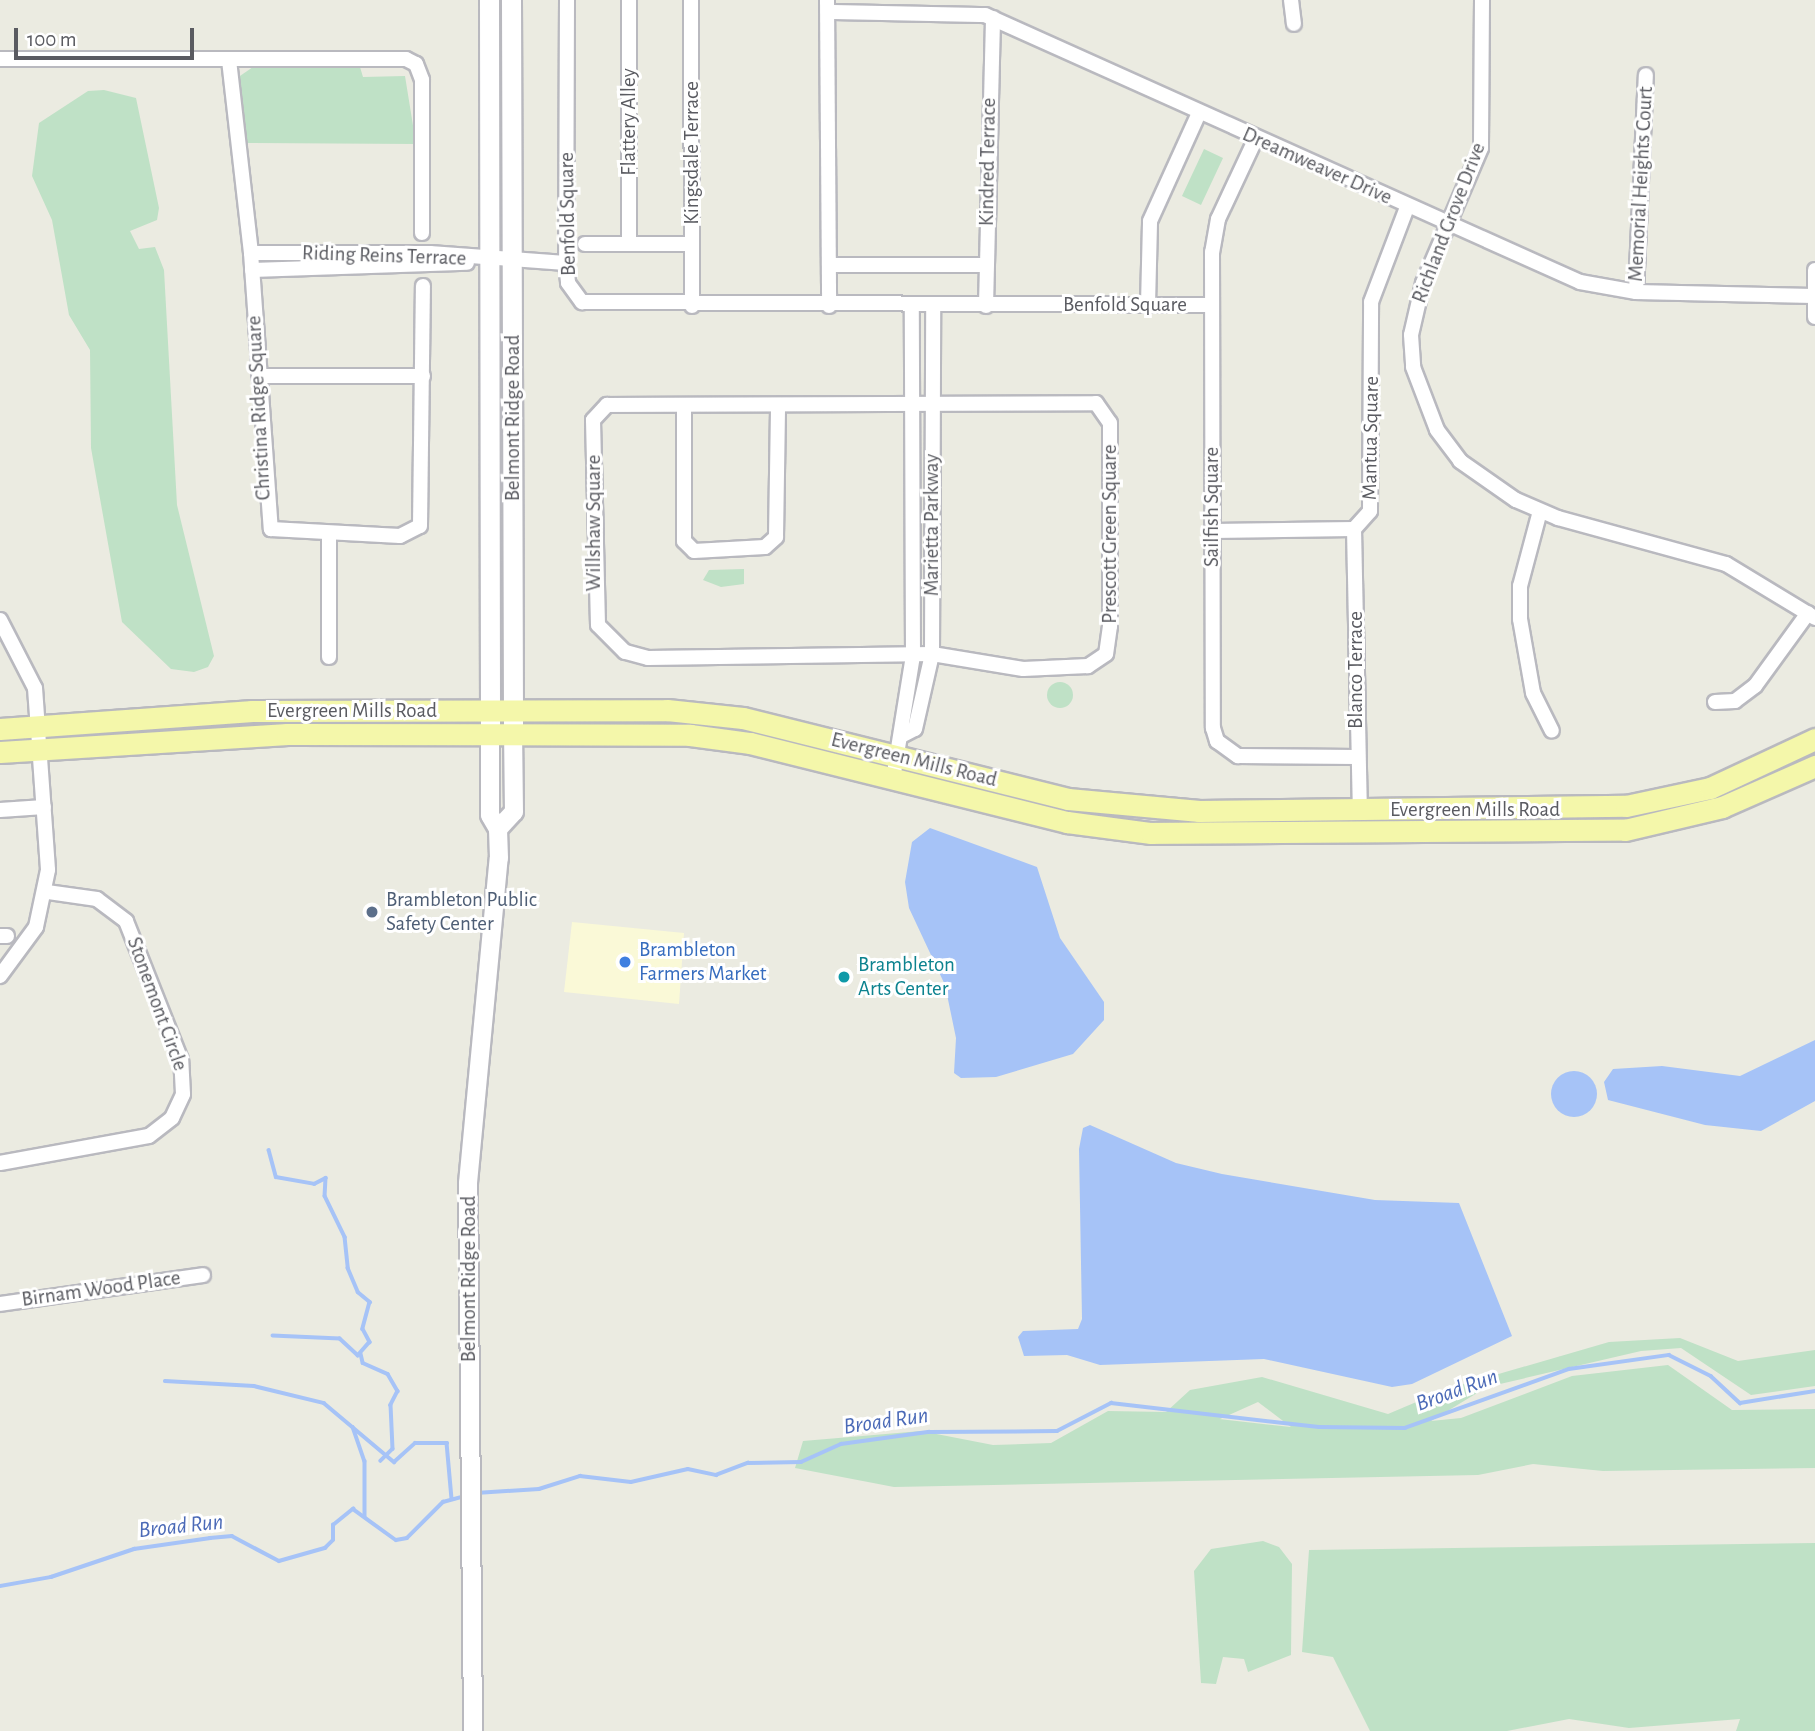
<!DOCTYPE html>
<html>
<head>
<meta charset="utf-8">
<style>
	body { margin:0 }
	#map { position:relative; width:1815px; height:1731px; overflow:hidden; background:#ebebe1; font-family:"Alegreya Sans",sans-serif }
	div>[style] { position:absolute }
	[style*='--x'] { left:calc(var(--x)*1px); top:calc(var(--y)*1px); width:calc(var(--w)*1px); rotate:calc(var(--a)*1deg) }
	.commercial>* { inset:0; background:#faf9d7 }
	.green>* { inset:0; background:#bfe1c6 }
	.round { border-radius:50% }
	.water>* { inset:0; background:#a6c3f7 }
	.stream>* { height:3.5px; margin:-1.75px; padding:0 1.75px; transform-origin:1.75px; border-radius:1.75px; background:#a6c3f7 }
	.roads { filter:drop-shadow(2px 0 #b9b9bf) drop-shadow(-2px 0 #b9b9bf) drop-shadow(0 2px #b9b9bf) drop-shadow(0 -2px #b9b9bf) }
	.minor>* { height:14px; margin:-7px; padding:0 7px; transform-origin:7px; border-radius:7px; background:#fff }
	.tertiary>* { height:18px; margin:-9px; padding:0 9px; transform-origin:9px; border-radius:9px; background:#fff }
	.secondary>* { height:19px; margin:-9.5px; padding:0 9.5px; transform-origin:9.5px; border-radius:9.5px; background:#fff }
	.primary>* { height:21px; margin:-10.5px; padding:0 10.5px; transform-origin:10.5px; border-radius:10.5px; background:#f4f7aa }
	.dots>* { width:19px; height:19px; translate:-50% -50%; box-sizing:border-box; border:4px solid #fff; border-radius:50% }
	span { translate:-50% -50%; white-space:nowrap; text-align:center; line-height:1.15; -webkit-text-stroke:6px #fff; paint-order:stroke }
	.street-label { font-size:21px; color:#5a5b61 }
	.service-label { font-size:21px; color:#4e5e75 }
	.left { translate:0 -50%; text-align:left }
	.shop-label { font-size:21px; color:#366cbe }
	.culture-label { font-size:21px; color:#0d838f }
	.water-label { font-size:23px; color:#4b6ab7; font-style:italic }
	.scale { position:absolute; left:14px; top:28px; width:180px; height:32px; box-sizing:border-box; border:4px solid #5a5b61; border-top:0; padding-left:9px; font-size:21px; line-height:24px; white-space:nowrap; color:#5a5b61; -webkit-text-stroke:5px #fff; paint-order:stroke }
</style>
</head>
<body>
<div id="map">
	<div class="commercial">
		<i style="clip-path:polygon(572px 922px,684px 933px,679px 1004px,564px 992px)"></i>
	</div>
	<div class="green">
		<i style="clip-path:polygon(253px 67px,360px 67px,363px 77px,405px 76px,416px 144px,245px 143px,237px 78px)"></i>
		<i style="clip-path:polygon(104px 90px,136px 98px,159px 208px,157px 220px,130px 231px,139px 249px,155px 247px,164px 270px,177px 505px,214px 656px,208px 667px,194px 672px,171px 669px,122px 622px,91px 448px,90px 350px,69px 315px,52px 220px,32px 176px,39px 123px,88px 91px)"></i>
		<i style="clip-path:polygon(1204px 149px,1223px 158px,1201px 205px,1182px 196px)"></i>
		<i style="clip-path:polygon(744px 569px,744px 584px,721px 587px,703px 580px,709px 570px)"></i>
		<i class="round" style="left:1047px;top:682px;width:26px;height:26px"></i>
		<i style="clip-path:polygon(evenodd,1680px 1338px,1738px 1361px,1815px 1350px,1815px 1386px,1751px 1395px,1681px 1348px,1641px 1351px,1487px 1387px,1431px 1421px,1461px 1418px,1572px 1376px,1668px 1365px,1732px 1410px,1815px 1409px,1815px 1468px,1603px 1471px,1533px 1464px,1478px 1475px,894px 1487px,795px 1468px,803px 1441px,921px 1431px,993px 1445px,1051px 1443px,1108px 1411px,1166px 1412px,1190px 1390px,1262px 1377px,1388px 1414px,1447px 1389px,1609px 1342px,1680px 1338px,1258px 1402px,1291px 1427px,1219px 1419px,1220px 1419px,1258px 1402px)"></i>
		<i style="clip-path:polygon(1263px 1541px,1279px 1547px,1292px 1564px,1291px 1655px,1248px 1672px,1244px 1659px,1223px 1657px,1216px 1684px,1201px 1683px,1194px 1571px,1211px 1549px)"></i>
		<i style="clip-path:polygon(1815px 1543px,1815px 1731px,1736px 1731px,1740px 1719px,1629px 1728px,1569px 1719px,1507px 1731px,1370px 1731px,1333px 1657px,1302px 1652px,1309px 1550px)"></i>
	</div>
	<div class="water">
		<i style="clip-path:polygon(930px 828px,1037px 867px,1060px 938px,1104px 1002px,1104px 1020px,1073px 1054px,996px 1077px,961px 1078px,954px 1073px,956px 1038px,945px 985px,909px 908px,905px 882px,912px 842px)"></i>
		<i style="clip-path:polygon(1815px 1040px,1815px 1101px,1761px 1131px,1705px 1125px,1608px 1100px,1604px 1082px,1613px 1069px,1662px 1066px,1740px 1076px)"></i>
		<i class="round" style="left:1551px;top:1071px;width:46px;height:46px"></i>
		<i style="clip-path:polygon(1090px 1125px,1176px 1163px,1222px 1174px,1375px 1200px,1459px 1203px,1512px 1336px,1412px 1384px,1392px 1387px,1264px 1359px,1100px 1365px,1067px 1355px,1024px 1356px,1018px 1337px,1023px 1331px,1078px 1329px,1082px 1319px,1079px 1149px,1083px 1128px)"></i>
	</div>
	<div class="stream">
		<i style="--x:269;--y:1150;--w:28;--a:75"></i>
		<i style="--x:276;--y:1177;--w:39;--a:10"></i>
		<i style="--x:314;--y:1184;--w:13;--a:-27"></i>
		<i style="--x:326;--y:1178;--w:18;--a:93"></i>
		<i style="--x:325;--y:1196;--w:46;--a:64"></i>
		<i style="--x:345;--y:1237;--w:31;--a:84"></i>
		<i style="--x:348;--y:1268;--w:26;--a:67"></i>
		<i style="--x:358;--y:1292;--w:16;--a:40"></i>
		<i style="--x:370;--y:1302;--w:28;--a:105"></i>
		<i style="--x:363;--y:1329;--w:15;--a:62"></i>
		<i style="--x:370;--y:1342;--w:18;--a:131"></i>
		<i style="--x:358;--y:1356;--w:25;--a:-137"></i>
		<i style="--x:340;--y:1339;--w:67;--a:-177.4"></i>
		<i style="--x:361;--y:1354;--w:9;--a:77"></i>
		<i style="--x:363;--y:1363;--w:27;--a:24"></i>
		<i style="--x:388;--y:1374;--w:20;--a:60"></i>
		<i style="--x:398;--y:1391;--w:16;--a:117"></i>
		<i style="--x:391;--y:1405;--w:44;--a:87.4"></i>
		<i style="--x:393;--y:1449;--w:17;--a:135"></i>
		<i style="--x:165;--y:1381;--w:89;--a:3.2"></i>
		<i style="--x:254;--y:1386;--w:72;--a:13.7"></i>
		<i style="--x:324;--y:1403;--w:92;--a:40.1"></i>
		<i style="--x:394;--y:1462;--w:28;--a:-42"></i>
		<i style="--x:415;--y:1443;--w:32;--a:0"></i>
		<i style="--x:447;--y:1443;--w:56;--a:84.9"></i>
		<i style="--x:353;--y:1427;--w:36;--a:71"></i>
		<i style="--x:365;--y:1461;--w:55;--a:90"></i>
		<i style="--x:476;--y:1493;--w:63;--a:-3.6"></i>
		<i style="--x:539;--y:1489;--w:43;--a:-17.6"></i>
		<i style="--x:580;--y:1476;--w:51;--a:6.7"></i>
		<i style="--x:631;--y:1482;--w:58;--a:-12.8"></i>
		<i style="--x:688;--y:1469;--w:29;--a:12"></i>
		<i style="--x:716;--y:1475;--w:34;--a:-21"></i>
		<i style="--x:748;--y:1463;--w:53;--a:-1.1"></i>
		<i style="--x:801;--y:1462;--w:44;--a:-24.2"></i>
		<i style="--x:841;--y:1444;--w:89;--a:-7.8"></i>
		<i style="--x:929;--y:1432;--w:128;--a:-0.4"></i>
		<i style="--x:1057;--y:1431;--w:61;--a:-27.4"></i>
		<i style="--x:1111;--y:1403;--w:209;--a:6.6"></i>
		<i style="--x:1319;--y:1427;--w:86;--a:0.7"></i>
		<i style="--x:1405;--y:1428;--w:174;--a:-19.8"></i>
		<i style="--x:1569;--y:1369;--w:101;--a:-8"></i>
		<i style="--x:1669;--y:1355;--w:47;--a:26.6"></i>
		<i style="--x:1711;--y:1376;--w:40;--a:43"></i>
		<i style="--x:1740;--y:1403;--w:76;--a:-9.1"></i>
		<i style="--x:0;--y:1586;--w:52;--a:-10"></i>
		<i style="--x:51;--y:1577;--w:88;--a:-18.6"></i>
		<i style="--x:134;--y:1549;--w:77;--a:-8.2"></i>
		<i style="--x:210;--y:1538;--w:22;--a:-5"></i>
		<i style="--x:232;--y:1536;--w:53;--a:28"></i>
		<i style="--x:279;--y:1561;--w:48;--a:-15.8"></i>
		<i style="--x:325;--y:1548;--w:11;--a:-45"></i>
		<i style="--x:333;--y:1540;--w:15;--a:-90"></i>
		<i style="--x:333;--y:1525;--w:26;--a:-39"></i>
		<i style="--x:353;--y:1509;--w:53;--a:35.8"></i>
		<i style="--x:396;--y:1540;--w:11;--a:-10"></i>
		<i style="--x:407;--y:1538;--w:51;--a:-45"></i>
		<i style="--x:443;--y:1502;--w:23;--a:-15"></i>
	</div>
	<div class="roads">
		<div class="minor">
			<i style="--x:567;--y:0;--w:263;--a:90.2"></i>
			<i style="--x:566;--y:263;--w:20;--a:84"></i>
			<i style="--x:568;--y:283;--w:24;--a:54"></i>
			<i style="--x:582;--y:302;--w:629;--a:0.27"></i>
			<i style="--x:691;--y:0;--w:306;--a:89.8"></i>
			<i style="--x:827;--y:0;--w:306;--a:89.6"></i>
			<i style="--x:1291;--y:0;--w:24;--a:83"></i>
			<i style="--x:1482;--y:0;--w:148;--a:90.4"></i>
			<i style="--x:1481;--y:148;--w:147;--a:113.2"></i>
			<i style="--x:1423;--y:283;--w:53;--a:103"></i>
			<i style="--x:1411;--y:335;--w:32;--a:86"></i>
			<i style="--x:1413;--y:367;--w:67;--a:69.1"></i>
			<i style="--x:1437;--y:430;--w:39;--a:53"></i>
			<i style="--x:1460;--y:461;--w:68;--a:34.9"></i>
			<i style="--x:1516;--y:500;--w:46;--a:23.2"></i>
			<i style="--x:1558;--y:518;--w:174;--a:15.3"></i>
			<i style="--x:1726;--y:564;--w:104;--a:31.2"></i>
			<i style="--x:828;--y:12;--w:157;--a:1.1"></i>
			<i style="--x:985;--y:15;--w:652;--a:24.17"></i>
			<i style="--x:1580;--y:282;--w:57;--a:10.1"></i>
			<i style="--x:1636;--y:292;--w:177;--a:1.3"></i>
			<i style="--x:0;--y:59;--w:406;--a:0"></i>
			<i style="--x:406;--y:59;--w:11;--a:27"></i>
			<i style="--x:416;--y:64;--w:17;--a:69"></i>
			<i style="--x:422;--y:80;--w:153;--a:90"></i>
			<i style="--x:229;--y:60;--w:194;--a:83.5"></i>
			<i style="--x:251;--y:253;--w:277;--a:85.9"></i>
			<i style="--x:271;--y:529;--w:129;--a:3.1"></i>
			<i style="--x:400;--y:536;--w:22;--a:-27"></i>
			<i style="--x:420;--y:526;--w:240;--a:-89.3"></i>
			<i style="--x:1256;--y:138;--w:89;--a:115.1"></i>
			<i style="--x:1218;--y:219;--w:34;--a:100"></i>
			<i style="--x:1212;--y:252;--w:476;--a:89.9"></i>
			<i style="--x:1213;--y:728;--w:14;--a:73"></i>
			<i style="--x:1217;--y:741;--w:26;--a:36"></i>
			<i style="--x:1238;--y:756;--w:118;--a:0.5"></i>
			<i style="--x:629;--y:243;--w:243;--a:-90"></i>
			<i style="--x:585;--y:244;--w:107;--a:0"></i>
			<i style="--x:251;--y:253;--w:179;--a:0"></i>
			<i style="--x:430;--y:253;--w:136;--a:4.2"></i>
			<i style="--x:829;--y:265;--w:157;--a:0"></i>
			<i style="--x:252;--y:270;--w:215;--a:-1.9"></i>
			<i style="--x:1815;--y:270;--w:47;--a:90"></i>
			<i style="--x:1636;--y:292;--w:217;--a:-87.4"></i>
			<i style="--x:1148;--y:305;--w:84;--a:-88.6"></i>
			<i style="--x:1150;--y:221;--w:119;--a:-65.6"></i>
			<i style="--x:986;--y:306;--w:288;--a:-88.6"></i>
			<i style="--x:259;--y:376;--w:164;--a:0"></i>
			<i style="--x:1096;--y:403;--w:24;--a:55"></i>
			<i style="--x:1110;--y:423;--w:203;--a:90"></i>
			<i style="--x:1110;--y:626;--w:28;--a:98"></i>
			<i style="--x:1106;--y:654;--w:22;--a:146"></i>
			<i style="--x:1088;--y:666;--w:65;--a:177.4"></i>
			<i style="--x:1023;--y:669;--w:92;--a:-170.6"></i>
			<i style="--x:932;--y:654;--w:284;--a:179.2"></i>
			<i style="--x:648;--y:658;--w:24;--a:-165"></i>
			<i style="--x:625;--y:652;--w:38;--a:-135"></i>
			<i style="--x:598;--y:625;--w:205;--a:-91.4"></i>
			<i style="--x:593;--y:420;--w:21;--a:-47"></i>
			<i style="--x:607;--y:405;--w:489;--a:-0.2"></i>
			<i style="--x:684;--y:405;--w:136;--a:90"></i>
			<i style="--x:684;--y:541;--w:14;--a:45"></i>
			<i style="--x:694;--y:551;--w:71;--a:-3.2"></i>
			<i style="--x:765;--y:547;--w:15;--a:-42"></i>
			<i style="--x:776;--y:537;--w:132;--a:-89.1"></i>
			<i style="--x:1540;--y:511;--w:78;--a:104.9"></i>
			<i style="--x:1520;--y:586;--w:33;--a:90"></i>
			<i style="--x:1520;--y:619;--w:75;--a:80"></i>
			<i style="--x:1533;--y:693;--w:42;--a:63.4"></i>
			<i style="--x:1354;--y:529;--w:282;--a:88.8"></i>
			<i style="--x:1213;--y:531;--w:141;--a:-0.8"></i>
			<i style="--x:1354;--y:529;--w:24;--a:-48"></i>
			<i style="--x:1370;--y:511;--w:209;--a:-89.7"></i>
			<i style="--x:1371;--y:302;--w:102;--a:-69.2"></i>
			<i style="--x:329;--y:535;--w:122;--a:90"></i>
			<i style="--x:0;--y:620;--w:76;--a:62.8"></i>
			<i style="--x:35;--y:688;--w:182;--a:85.9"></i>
			<i style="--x:48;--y:870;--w:58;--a:101.9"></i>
			<i style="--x:36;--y:927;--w:61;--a:126.3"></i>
			<i style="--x:1715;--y:702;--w:20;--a:-3"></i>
			<i style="--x:1735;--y:701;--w:25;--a:-37"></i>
			<i style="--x:1755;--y:686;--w:90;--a:-54"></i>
			<i style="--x:903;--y:735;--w:13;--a:-27"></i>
			<i style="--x:915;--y:729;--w:77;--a:-77.2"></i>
			<i style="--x:932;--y:654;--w:348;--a:-89.8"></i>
			<i style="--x:893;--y:779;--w:126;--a:-80.8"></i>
			<i style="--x:913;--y:655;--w:349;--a:-90.2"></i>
			<i style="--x:0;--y:810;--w:44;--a:-3.9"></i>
			<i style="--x:0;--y:936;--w:7;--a:0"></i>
			<i style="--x:0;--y:1163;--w:151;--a:-10.3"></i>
			<i style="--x:149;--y:1136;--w:29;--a:-38"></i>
			<i style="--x:172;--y:1118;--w:26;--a:-65"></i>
			<i style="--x:183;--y:1094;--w:34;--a:-93"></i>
			<i style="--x:181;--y:1060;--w:149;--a:-111.6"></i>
			<i style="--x:126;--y:921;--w:36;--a:-143"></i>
			<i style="--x:97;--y:899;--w:49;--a:-171.9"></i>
			<i style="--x:0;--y:1304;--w:205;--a:-8.1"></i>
		</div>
		<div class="tertiary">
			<i style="--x:498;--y:829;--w:23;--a:-47"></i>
			<i style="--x:514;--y:812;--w:79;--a:-90.7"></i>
			<i style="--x:473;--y:1731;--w:548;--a:-90.52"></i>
			<i style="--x:468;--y:1183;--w:326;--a:-84.6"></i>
			<i style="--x:499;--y:858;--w:29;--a:-92"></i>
			<i style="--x:498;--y:829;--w:16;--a:-120"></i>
			<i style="--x:490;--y:815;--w:82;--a:-90"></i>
		</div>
		<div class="secondary">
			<i style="--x:489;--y:0;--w:733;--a:89.92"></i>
			<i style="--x:511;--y:0;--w:733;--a:89.84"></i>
		</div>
		<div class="primary">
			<i style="--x:0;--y:729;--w:253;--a:-4.1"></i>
			<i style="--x:252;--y:711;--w:415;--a:-0.1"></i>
			<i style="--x:667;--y:710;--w:76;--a:6"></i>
			<i style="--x:743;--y:718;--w:335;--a:14"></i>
			<i style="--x:1068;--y:799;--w:132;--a:5.2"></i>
			<i style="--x:1199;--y:811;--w:427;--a:-0.7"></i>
			<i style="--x:1626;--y:806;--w:86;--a:-12.1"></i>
			<i style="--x:1710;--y:788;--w:116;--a:-25"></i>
			<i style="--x:0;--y:752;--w:288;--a:-3.6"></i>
			<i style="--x:287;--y:734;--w:403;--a:0.1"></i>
			<i style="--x:690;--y:735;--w:61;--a:7.6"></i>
			<i style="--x:750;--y:743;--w:327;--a:14"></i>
			<i style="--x:1067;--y:822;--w:85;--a:7.5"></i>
			<i style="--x:1151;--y:833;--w:474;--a:-0.4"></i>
			<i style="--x:1625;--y:830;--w:100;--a:-13.3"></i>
			<i style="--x:1722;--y:807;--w:102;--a:-23.8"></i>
		</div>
	</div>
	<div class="dots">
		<i style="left:372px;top:912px;background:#5c6f8a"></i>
		<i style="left:625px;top:962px;background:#3f7fe0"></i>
		<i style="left:844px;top:977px;background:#0f9aa8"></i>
	</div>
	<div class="street-label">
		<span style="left:629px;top:122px;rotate:-90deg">Flattery Alley</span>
		<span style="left:692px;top:153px;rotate:-90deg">Kingsdale Terrace</span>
		<span style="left:988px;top:162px;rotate:-89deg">Kindred Terrace</span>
		<span style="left:1317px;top:166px;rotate:24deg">Dreamweaver Drive</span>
		<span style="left:1641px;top:184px;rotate:-87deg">Memorial Heights Court</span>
		<span style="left:568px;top:214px;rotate:-91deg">Benfold Square</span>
		<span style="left:1449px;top:223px;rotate:-69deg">Richland Grove Drive</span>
		<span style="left:384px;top:256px;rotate:2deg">Riding Reins Terrace</span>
		<span style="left:1125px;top:305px">Benfold Square</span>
		<span style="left:259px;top:408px;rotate:-93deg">Christina Ridge Square</span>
		<span style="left:513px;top:418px;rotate:-90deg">Belmont Ridge Road</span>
		<span style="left:1371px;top:438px;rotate:-89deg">Mantua Square</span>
		<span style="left:1212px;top:507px;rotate:-90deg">Sailfish Square</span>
		<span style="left:594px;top:523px;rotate:-90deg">Willshaw Square</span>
		<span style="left:932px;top:525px;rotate:-90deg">Marietta Parkway</span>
		<span style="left:1110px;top:534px;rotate:-90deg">Prescott Green Square</span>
		<span style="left:1356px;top:670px;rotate:-90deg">Blanco Terrace</span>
		<span style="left:352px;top:711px">Evergreen Mills Road</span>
		<span style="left:914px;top:760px;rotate:14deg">Evergreen Mills Road</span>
		<span style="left:1475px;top:810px">Evergreen Mills Road</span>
		<span style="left:157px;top:1004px;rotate:70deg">Stonemont Circle</span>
		<span style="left:469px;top:1279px;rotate:-90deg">Belmont Ridge Road</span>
		<span style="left:101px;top:1289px;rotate:-8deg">Birnam Wood Place</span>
	</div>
	<div class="service-label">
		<span class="left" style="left:386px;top:912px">Brambleton Public<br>Safety Center</span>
	</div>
	<div class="shop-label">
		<span class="left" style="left:639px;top:962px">Brambleton<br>Farmers Market</span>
	</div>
	<div class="culture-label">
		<span class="left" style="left:858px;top:977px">Brambleton<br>Arts Center</span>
	</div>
	<div class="water-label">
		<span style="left:1457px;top:1391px;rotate:-20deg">Broad Run</span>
		<span style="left:886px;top:1422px;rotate:-8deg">Broad Run</span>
		<span style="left:181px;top:1527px;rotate:-6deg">Broad Run</span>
	</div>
	<div class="scale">100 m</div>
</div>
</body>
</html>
